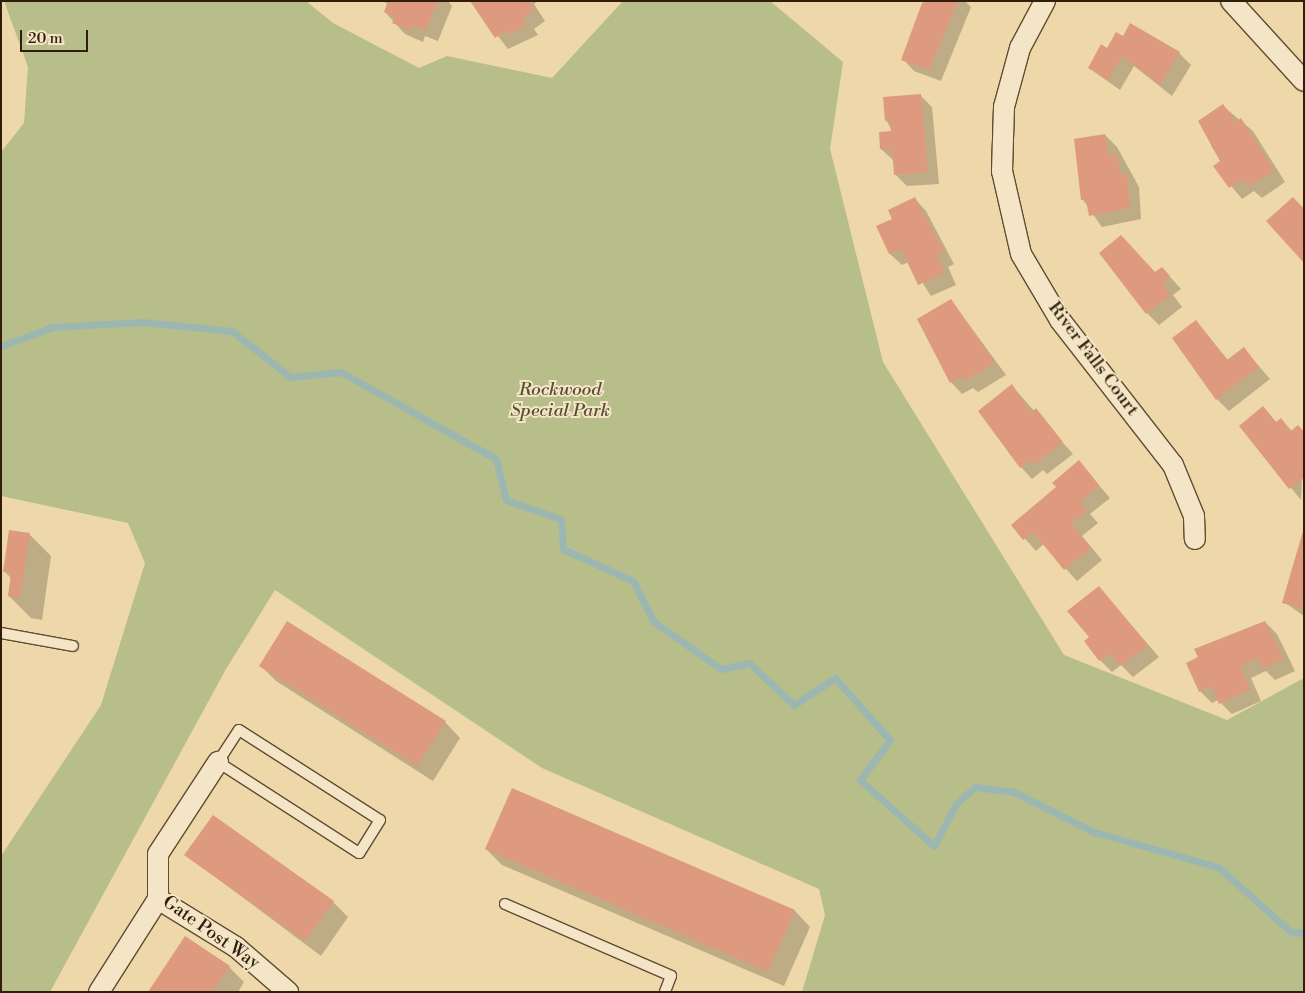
<!DOCTYPE html>
<html>
<head>
<meta charset="utf-8">
<style>
	body { margin:0 }
	#map { position:relative; width:1305px; height:993px; overflow:hidden; background:#eed7a8; font-family:"Libre Bodoni",serif }
	div>[style] { position:absolute }
	[style*='--x'] { left:calc(var(--x)*1px); top:calc(var(--y)*1px); width:calc(var(--w)*1px); rotate:calc(var(--a)*1deg) }
	.green>* { inset:0; background:#b7be89 }
	.shadow>* { inset:0; background:#0003 }
	.stream>* { height:7px; margin:-3.5px; padding:0 3.5px; transform-origin:3.5px; border-radius:3.5px; background:#9cb7b1 }
	.building>* { inset:0; background:#de9a7f }
	.roads { filter:drop-shadow(1px 0 #604c32) drop-shadow(-1px 0 #604c32) drop-shadow(0 1px #604c32) drop-shadow(0 -1px #604c32) }
	.lane>* { height:10px; margin:-5px; padding:0 5px; transform-origin:5px; border-radius:5px; background:#f4e5c6 }
	.street>* { height:20px; margin:-10px; padding:0 10px; transform-origin:10px; border-radius:10px; background:#f4e5c6 }
	span { translate:-50% -50%; white-space:nowrap; text-align:center; line-height:1.15; -webkit-text-stroke:4px #f4e5c6; paint-order:stroke }
	.street-label { font-size:18px; color:#301e0b }
	.park-label { font-size:18px; color:#584e31; font-style:italic }
	.frame { position:absolute; inset:0; border:2px solid #301e0b; pointer-events:none }
	.scale { position:absolute; left:20px; top:30px; width:68px; height:22px; box-sizing:border-box; border:2px solid #301e0b; border-top:0; padding-left:6px; font-size:15px; line-height:18px; white-space:nowrap; color:#301e0b; -webkit-text-stroke:4px #f4e5c6; paint-order:stroke }
</style>
</head>
<body>
<div id="map">
	<div class="green">
		<i style="clip-path:polygon(4px 1px,306px 1px,333px 23px,419px 68px,447px 56px,552px 78px,623px 1px,770px 1px,843px 62px,830px 149px,883px 362px,1064px 655px,1227px 720px,1304px 678px,1304px 992px,802px 992px,825px 915px,819px 889px,542px 768px,275px 590px,226px 669px,50px 992px,1px 992px,1px 856px,101px 705px,145px 563px,128px 523px,1px 496px,1px 152px,24px 123px,28px 67px)"></i>
	</div>
	<div class="shadow">
		<i style="clip-path:polygon(382px 1px,448px 1px,452px 6px,438px 41px,425px 36px,423px 42px,405px 34px,385px 12px,388px 4px)"></i>
		<i style="clip-path:polygon(471px 1px,538px 1px,534px 4px,545px 21px,534px 29px,538px 35px,508px 49px)"></i>
		<i style="clip-path:polygon(928px 1px,965px 1px,971px 7px,941px 81px,914px 71px,903px 59px)"></i>
		<i style="clip-path:polygon(1124px 38px,1179px 53px,1191px 65px,1172px 96px,1134px 66px,1120px 90px,1089px 68px)"></i>
		<i style="clip-path:polygon(920px 95px,932px 107px,939px 184px,907px 186px,895px 174px,894px 161px,881px 149px,893px 132px,886px 120px)"></i>
		<i style="clip-path:polygon(1223px 106px,1253px 131px,1285px 182px,1262px 198px,1254px 191px,1242px 199px,1215px 166px,1222px 161px,1211px 146px)"></i>
		<i style="clip-path:polygon(1105px 135px,1117px 147px,1139px 187px,1141px 219px,1102px 227px,1083px 200px)"></i>
		<i style="clip-path:polygon(915px 199px,926px 211px,954px 264px,948px 267px,956px 285px,931px 296px,909px 262px,902px 265px,890px 254px,878px 227px,894px 220px)"></i>
		<i style="clip-path:polygon(1162px 268px,1181px 289px,1173px 295px,1182px 307px,1159px 325px,1147px 313px,1156px 273px)"></i>
		<i style="clip-path:polygon(951px 300px,1006px 375px,978px 392px,973px 388px,962px 394px,951px 382px)"></i>
		<i style="clip-path:polygon(1196px 321px,1228px 360px,1244px 349px,1270px 379px,1229px 411px,1217px 399px)"></i>
		<i style="clip-path:polygon(1012px 386px,1073px 454px,1047px 474px,1043px 470px,1032px 479px,1021px 467px)"></i>
		<i style="clip-path:polygon(1263px 408px,1277px 423px,1281px 420px,1292px 431px,1304px 432px,1301px 500px,1240px 426px)"></i>
		<i style="clip-path:polygon(1079px 462px,1110px 498px,1090px 514px,1098px 523px,1082px 536px,1102px 560px,1077px 581px,1044px 544px,1036px 551px,1013px 525px,1058px 488px)"></i>
		<i style="clip-path:polygon(1304px 532px,1304px 616px,1284px 602px)"></i>
		<i style="clip-path:polygon(29px 534px,51px 556px,42px 620px,31px 618px,9px 596px,12px 579px,4px 571px)"></i>
		<i style="clip-path:polygon(1099px 588px,1159px 657px,1133px 677px,1121px 665px,1112px 672px,1100px 660px,1091px 638px)"></i>
		<i style="clip-path:polygon(1265px 622px,1277px 634px,1295px 671px,1275px 680px,1266px 671px,1251px 678px,1261px 701px,1232px 714px,1218px 700px,1212px 703px,1200px 691px)"></i>
		<i style="clip-path:polygon(261px 666px,445px 722px,460px 738px,433px 781px,276px 681px)"></i>
		<i style="clip-path:polygon(512px 790px,795px 911px,810px 927px,784px 986px,502px 865px,486px 849px)"></i>
		<i style="clip-path:polygon(186px 855px,333px 902px,348px 917px,321px 956px)"></i>
		<i style="clip-path:polygon(229px 967px,244px 982px,238px 992px,149px 992px)"></i>
	</div>
	<div class="stream">
		<i style="--x:1;--y:346;--w:55;--a:-20.1"></i>
		<i style="--x:53;--y:327;--w:90;--a:-3.2"></i>
		<i style="--x:143;--y:322;--w:89;--a:5.8"></i>
		<i style="--x:232;--y:331;--w:74;--a:38.4"></i>
		<i style="--x:290;--y:377;--w:51;--a:-5.6"></i>
		<i style="--x:341;--y:372;--w:178;--a:29.3"></i>
		<i style="--x:496;--y:459;--w:42;--a:76.3"></i>
		<i style="--x:506;--y:500;--w:58;--a:19.1"></i>
		<i style="--x:561;--y:519;--w:30;--a:86"></i>
		<i style="--x:563;--y:549;--w:77;--a:24.6"></i>
		<i style="--x:633;--y:581;--w:46;--a:62.9"></i>
		<i style="--x:654;--y:622;--w:82;--a:35"></i>
		<i style="--x:721;--y:669;--w:29;--a:-12"></i>
		<i style="--x:749;--y:663;--w:62;--a:43"></i>
		<i style="--x:794;--y:705;--w:49;--a:-33.4"></i>
		<i style="--x:835;--y:678;--w:83;--a:48.4"></i>
		<i style="--x:890;--y:740;--w:50;--a:126.9"></i>
		<i style="--x:860;--y:780;--w:99;--a:41.7"></i>
		<i style="--x:934;--y:846;--w:47;--a:-62.4"></i>
		<i style="--x:956;--y:804;--w:25;--a:-42"></i>
		<i style="--x:975;--y:787;--w:39;--a:7"></i>
		<i style="--x:1014;--y:792;--w:89;--a:26.6"></i>
		<i style="--x:1094;--y:832;--w:129;--a:15.8"></i>
		<i style="--x:1218;--y:867;--w:98;--a:41.7"></i>
		<i style="--x:1291;--y:932;--w:13;--a:4"></i>
	</div>
	<div class="building">
		<i style="clip-path:polygon(388px 1px,438px 1px,426px 30px,413px 25px,411px 31px,392px 23px,395px 17px,384px 12px)"></i>
		<i style="clip-path:polygon(470px 1px,529px 1px,534px 9px,523px 17px,527px 23px,510px 35px,507px 30px,495px 38px)"></i>
		<i style="clip-path:polygon(927px 1px,958px 1px,929px 70px,901px 60px,922px 3px)"></i>
		<i style="clip-path:polygon(1130px 23px,1180px 52px,1160px 85px,1122px 56px,1108px 80px,1088px 68px,1101px 44px,1107px 48px,1116px 32px,1123px 36px)"></i>
		<i style="clip-path:polygon(921px 94px,928px 172px,894px 175px,892px 149px,880px 149px,879px 132px,891px 131px,890px 120px,885px 121px,883px 97px)"></i>
		<i style="clip-path:polygon(1223px 104px,1236px 122px,1241px 118px,1274px 170px,1249px 187px,1243px 179px,1229px 188px,1213px 166px,1220px 161px,1198px 121px)"></i>
		<i style="clip-path:polygon(1105px 134px,1109px 156px,1117px 154px,1121px 175px,1127px 174px,1130px 208px,1089px 216px,1086px 200px,1081px 200px,1074px 139px)"></i>
		<i style="clip-path:polygon(915px 197px,944px 252px,937px 255px,945px 273px,918px 285px,901px 249px,889px 254px,876px 226px,892px 219px,888px 210px)"></i>
		<i style="clip-path:polygon(1293px 197px,1304px 209px,1304px 263px,1266px 221px)"></i>
		<i style="clip-path:polygon(1121px 235px,1155px 272px,1162px 267px,1170px 276px,1162px 283px,1171px 295px,1146px 314px,1099px 253px)"></i>
		<i style="clip-path:polygon(951px 299px,995px 363px,965px 381px,962px 376px,950px 383px,917px 319px)"></i>
		<i style="clip-path:polygon(1196px 320px,1227px 360px,1244px 347px,1259px 367px,1216px 400px,1172px 338px)"></i>
		<i style="clip-path:polygon(1012px 384px,1031px 413px,1036px 408px,1063px 442px,1034px 464px,1031px 459px,1020px 468px,978px 411px)"></i>
		<i style="clip-path:polygon(1263px 406px,1276px 422px,1281px 418px,1291px 431px,1298px 425px,1304px 432px,1304px 478px,1289px 489px,1239px 426px)"></i>
		<i style="clip-path:polygon(1079px 460px,1099px 485px,1080px 502px,1087px 511px,1071px 524px,1091px 548px,1064px 570px,1033px 532px,1023px 540px,1011px 525px,1056px 487px,1052px 483px)"></i>
		<i style="clip-path:polygon(9px 530px,30px 533px,20px 598px,8px 596px,11px 573px,3px 572px)"></i>
		<i style="clip-path:polygon(1303px 531px,1304px 531px,1304px 608px,1282px 603px)"></i>
		<i style="clip-path:polygon(1099px 586px,1148px 645px,1120px 666px,1110px 653px,1099px 661px,1084px 641px,1089px 637px,1067px 611px)"></i>
		<i style="clip-path:polygon(287px 621px,446px 721px,417px 766px,259px 666px)"></i>
		<i style="clip-path:polygon(1265px 621px,1284px 659px,1262px 669px,1258px 658px,1240px 667px,1250px 689px,1219px 704px,1211px 686px,1199px 692px,1186px 663px,1198px 657px,1194px 649px)"></i>
		<i style="clip-path:polygon(512px 788px,795px 910px,768px 972px,485px 849px)"></i>
		<i style="clip-path:polygon(213px 815px,334px 901px,305px 941px,184px 855px)"></i>
		<i style="clip-path:polygon(185px 936px,230px 966px,212px 992px,148px 992px)"></i>
	</div>
	<div class="roads">
		<div class="lane">
			<i style="--x:1;--y:633;--w:73;--a:10.2"></i>
			<i style="--x:239;--y:730;--w:167;--a:32.6"></i>
			<i style="--x:380;--y:820;--w:39;--a:122"></i>
			<i style="--x:359;--y:853;--w:168;--a:-147.2"></i>
			<i style="--x:218;--y:762;--w:38;--a:-57"></i>
			<i style="--x:505;--y:904;--w:181;--a:23.4"></i>
			<i style="--x:671;--y:976;--w:17;--a:111"></i>
		</div>
		<div class="street">
			<i style="--x:1045;--y:1;--w:53;--a:118"></i>
			<i style="--x:1020;--y:48;--w:61;--a:105.2"></i>
			<i style="--x:1004;--y:107;--w:64;--a:91.8"></i>
			<i style="--x:1002;--y:171;--w:85;--a:77.1"></i>
			<i style="--x:1021;--y:254;--w:77;--a:59.4"></i>
			<i style="--x:1060;--y:320;--w:184;--a:52.1"></i>
			<i style="--x:1173;--y:465;--w:55;--a:67.6"></i>
			<i style="--x:1194;--y:516;--w:23;--a:88"></i>
			<i style="--x:1231;--y:1;--w:108;--a:47.6"></i>
			<i style="--x:158;--y:899;--w:92;--a:31.6"></i>
			<i style="--x:236;--y:947;--w:69;--a:40.9"></i>
			<i style="--x:158;--y:899;--w:45;--a:-90"></i>
			<i style="--x:158;--y:854;--w:110;--a:-56.9"></i>
			<i style="--x:99;--y:992;--w:110;--a:-57.6"></i>
		</div>
	</div>
	<div class="street-label">
		<span style="left:1093px;top:359px;rotate:53deg">River Falls Court</span>
		<span style="left:211px;top:933px;rotate:35deg">Gate Post Way</span>
	</div>
	<div class="park-label">
		<span style="left:560px;top:401px">Rockwood<br>Special Park</span>
	</div>
	<div class="frame"></div>
	<div class="scale">20 m</div>
</div>
</body>
</html>
